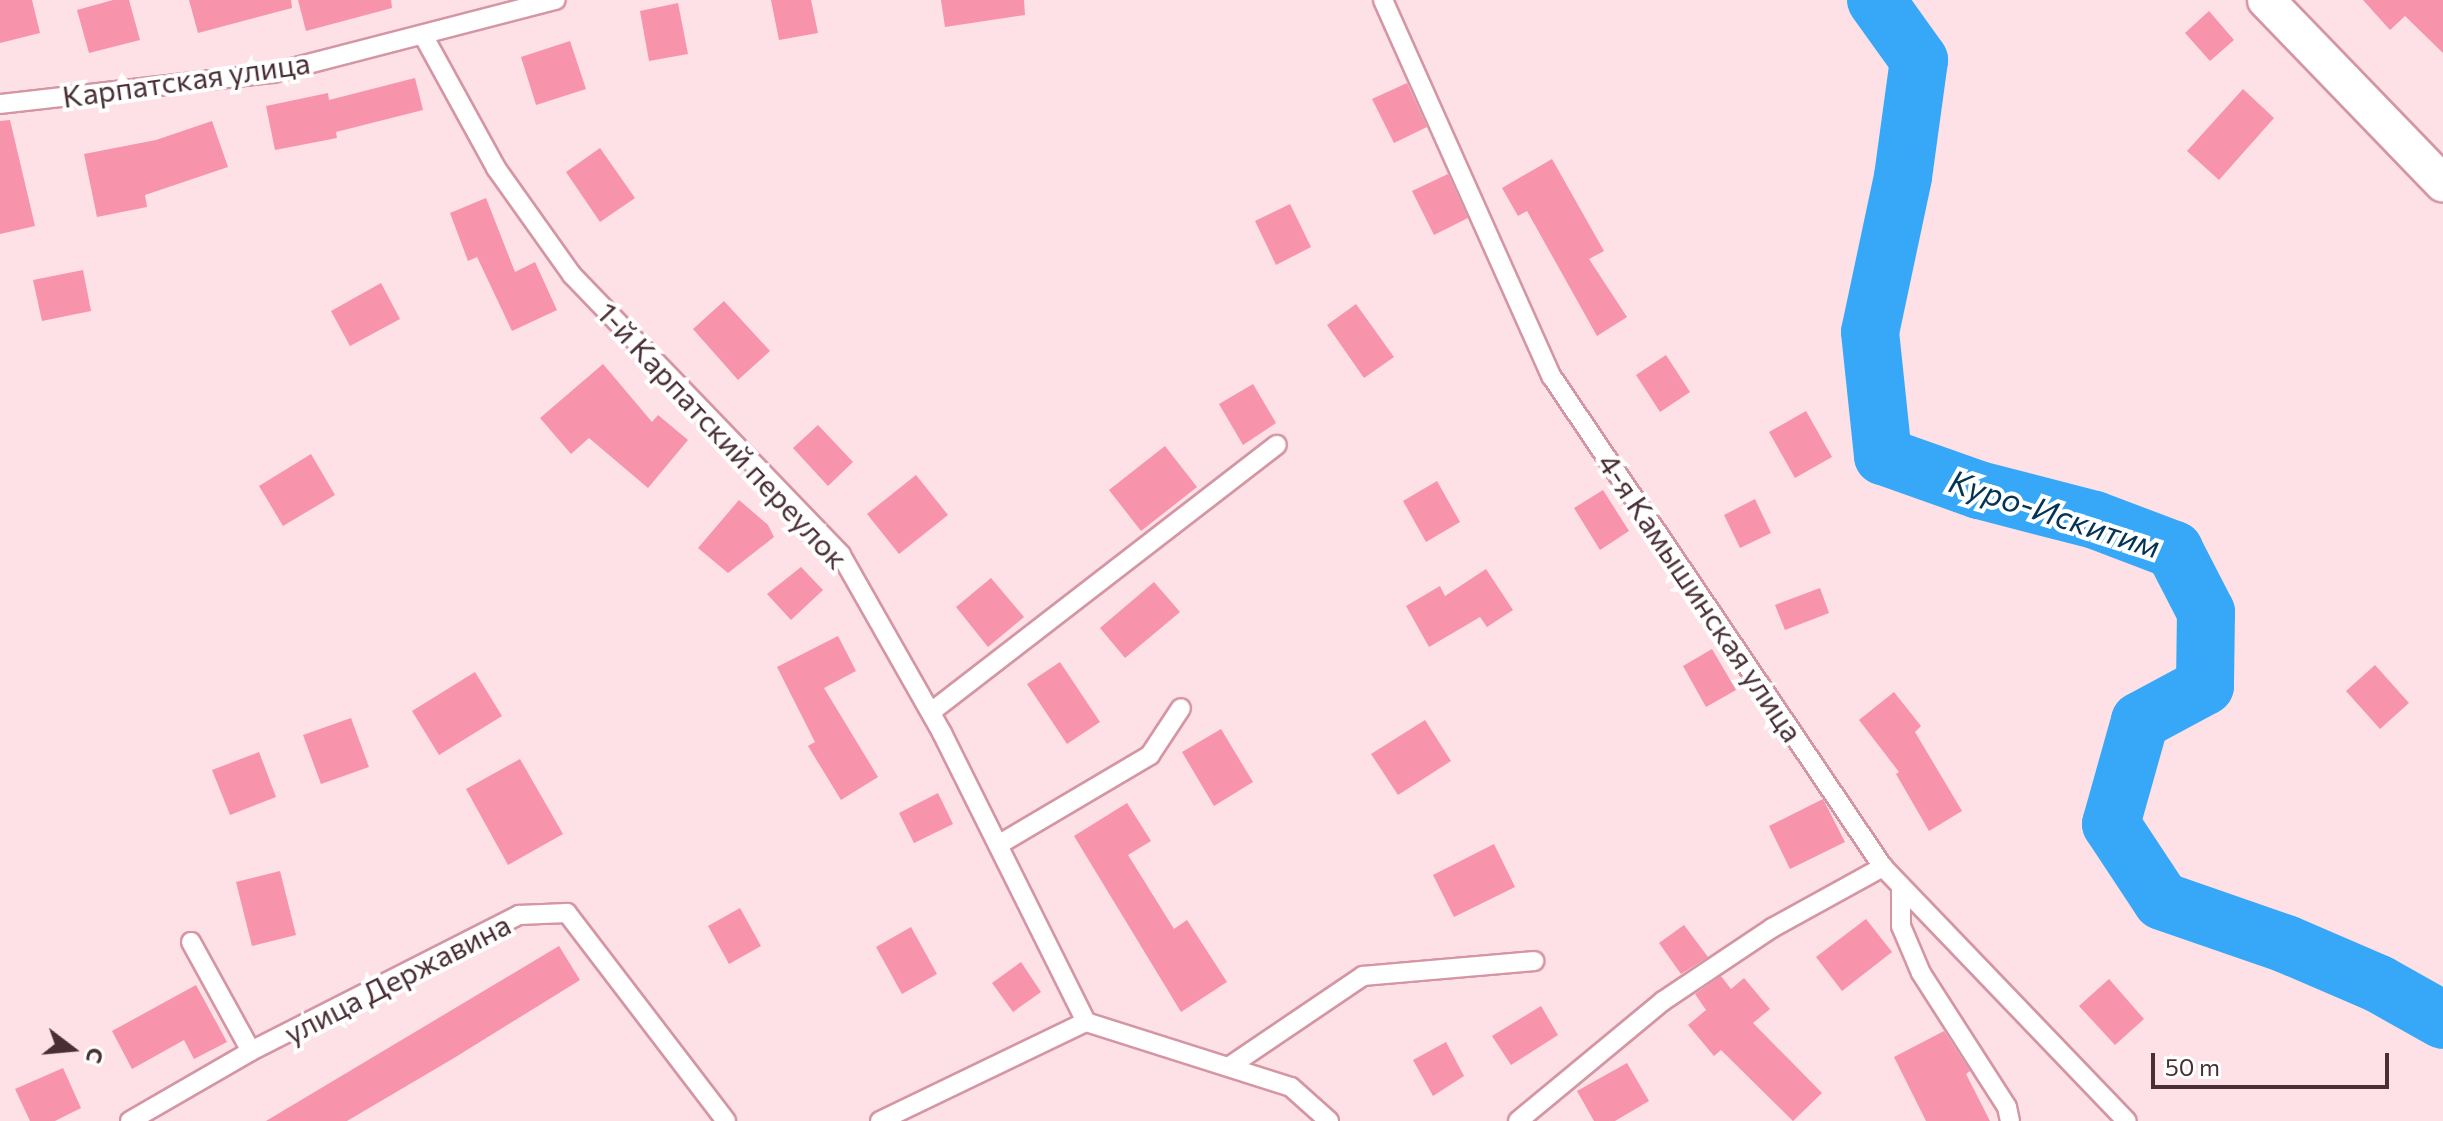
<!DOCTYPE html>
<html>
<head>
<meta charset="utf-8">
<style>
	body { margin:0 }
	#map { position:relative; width:2443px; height:1121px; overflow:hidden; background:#fde1e6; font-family:Commissioner,sans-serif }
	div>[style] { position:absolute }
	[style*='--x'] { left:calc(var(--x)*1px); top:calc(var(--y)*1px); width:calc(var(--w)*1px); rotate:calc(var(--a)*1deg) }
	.river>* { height:58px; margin:-29px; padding:0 29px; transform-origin:29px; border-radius:29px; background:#37a7f8 }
	.building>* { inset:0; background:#f793ab }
	.roads { filter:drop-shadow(2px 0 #d596a4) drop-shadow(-2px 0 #d596a4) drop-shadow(0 2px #d596a4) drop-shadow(0 -2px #d596a4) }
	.lane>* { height:18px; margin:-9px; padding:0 9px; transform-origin:9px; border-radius:9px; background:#fff }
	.street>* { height:36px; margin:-18px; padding:0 18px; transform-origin:18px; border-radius:18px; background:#fff }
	span { translate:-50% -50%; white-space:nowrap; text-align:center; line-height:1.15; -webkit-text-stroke:8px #fff; paint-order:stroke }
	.street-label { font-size:30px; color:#492f35 }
	.water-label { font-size:32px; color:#053353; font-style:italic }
	.north { position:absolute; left:32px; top:1009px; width:80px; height:80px; -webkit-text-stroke:6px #fff; paint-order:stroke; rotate:106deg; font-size:22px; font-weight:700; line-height:32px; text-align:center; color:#492f35 }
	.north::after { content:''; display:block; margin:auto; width:28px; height:36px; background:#492f35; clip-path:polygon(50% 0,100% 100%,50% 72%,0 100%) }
	.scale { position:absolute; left:2151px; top:1053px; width:238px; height:36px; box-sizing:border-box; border:4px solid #492f35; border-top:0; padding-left:10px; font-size:24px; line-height:28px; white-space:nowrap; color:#492f35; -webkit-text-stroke:6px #fff; paint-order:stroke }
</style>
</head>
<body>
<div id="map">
	<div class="river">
		<i style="--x:1876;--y:0;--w:74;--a:54.4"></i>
		<i style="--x:1919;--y:60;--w:118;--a:97.8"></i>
		<i style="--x:1903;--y:177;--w:158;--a:102"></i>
		<i style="--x:1870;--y:332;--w:125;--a:84"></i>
		<i style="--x:1883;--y:456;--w:102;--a:19.5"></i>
		<i style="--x:1979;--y:490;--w:120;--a:14.5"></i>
		<i style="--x:2095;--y:520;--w:85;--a:20.8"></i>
		<i style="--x:2174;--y:550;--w:70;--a:62.7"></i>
		<i style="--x:2206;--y:612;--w:74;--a:90.8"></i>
		<i style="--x:2205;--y:686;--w:74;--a:151.7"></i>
		<i style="--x:2140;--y:721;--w:107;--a:105.7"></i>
		<i style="--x:2111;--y:824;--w:92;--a:56.5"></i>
		<i style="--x:2162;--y:901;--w:131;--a:19.1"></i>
		<i style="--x:2286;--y:944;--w:101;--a:23.3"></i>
		<i style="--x:2379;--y:984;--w:73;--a:29.4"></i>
	</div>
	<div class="building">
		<i style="clip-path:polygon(0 0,32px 0,40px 33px,0 43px)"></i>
		<i style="clip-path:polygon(113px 0,129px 0,140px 40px,89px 53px,77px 10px)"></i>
		<i style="clip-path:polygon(189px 0,291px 0,292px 8px,198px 33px)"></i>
		<i style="clip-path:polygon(298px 0,391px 0,392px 8px,306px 31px)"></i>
		<i style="clip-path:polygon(771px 0,811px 0,818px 33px,779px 40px)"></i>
		<i style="clip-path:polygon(941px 0,1024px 0,1025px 15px,945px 27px)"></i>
		<i style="clip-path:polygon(2363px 0,2443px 0,2443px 53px,2405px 16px,2390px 30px)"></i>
		<i style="clip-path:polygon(678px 3px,688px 54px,649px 61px,640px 11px)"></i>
		<i style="clip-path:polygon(2209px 11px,2234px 40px,2210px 61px,2185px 33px)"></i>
		<i style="clip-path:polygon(570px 41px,586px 89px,536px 105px,521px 57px)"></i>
		<i style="clip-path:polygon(415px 78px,423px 110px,336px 132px,337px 138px,275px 150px,266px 106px,328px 93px,329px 100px)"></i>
		<i style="clip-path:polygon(1407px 83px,1427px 127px,1394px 143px,1372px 99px)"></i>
		<i style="clip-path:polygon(2243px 89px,2274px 118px,2219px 180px,2187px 151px)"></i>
		<i style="clip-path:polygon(10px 120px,35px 226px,0 234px,0 121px)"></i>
		<i style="clip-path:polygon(212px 121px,228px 167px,145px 195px,147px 207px,97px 217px,84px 154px,156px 140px)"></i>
		<i style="clip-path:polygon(600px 148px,635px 198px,600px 222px,566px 172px)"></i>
		<i style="clip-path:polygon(1552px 159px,1604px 251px,1589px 259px,1627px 317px,1597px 336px,1527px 211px,1518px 216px,1502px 188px)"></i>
		<i style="clip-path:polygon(1448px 174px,1468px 218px,1434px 235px,1412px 191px)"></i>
		<i style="clip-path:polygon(486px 198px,515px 272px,535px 262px,557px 310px,512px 331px,477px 257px,468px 261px,450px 213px)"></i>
		<i style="clip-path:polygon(1290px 204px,1311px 247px,1276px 265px,1255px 221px)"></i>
		<i style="clip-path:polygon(83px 270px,91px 311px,42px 321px,33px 280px)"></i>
		<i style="clip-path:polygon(381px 283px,400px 319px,350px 346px,331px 311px)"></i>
		<i style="clip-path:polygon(724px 301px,770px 351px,738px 380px,693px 329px)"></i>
		<i style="clip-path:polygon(1356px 304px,1394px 357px,1364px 378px,1327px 325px)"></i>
		<i style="clip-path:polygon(1666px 355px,1690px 392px,1660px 412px,1636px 375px)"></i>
		<i style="clip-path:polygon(603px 364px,652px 422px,658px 415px,688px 440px,648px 488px,589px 438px,571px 454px,540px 418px)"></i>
		<i style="clip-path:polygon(1253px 384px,1276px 423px,1243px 445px,1219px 404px)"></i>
		<i style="clip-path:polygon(1806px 411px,1832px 457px,1795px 478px,1769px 432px)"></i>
		<i style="clip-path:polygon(818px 425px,853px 462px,828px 486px,793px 448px)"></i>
		<i style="clip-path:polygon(1165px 446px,1197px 487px,1141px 531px,1109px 490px)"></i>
		<i style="clip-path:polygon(311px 454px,335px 495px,283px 526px,259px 486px)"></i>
		<i style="clip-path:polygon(916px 475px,948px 515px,899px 554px,867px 514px)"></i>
		<i style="clip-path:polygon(1437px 481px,1460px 522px,1426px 542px,1403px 501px)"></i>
		<i style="clip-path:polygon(1603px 490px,1629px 531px,1600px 550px,1574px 508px)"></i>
		<i style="clip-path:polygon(1755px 499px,1771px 533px,1740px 548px,1724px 515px)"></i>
		<i style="clip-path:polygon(739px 500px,768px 525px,774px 537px,728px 573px,698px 548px)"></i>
		<i style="clip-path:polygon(801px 567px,823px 590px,791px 620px,767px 594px)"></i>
		<i style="clip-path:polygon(1486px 569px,1513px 610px,1487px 627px,1480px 617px,1429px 647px,1406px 606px,1440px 586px,1445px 596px)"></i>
		<i style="clip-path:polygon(991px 578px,1024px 617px,988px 647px,956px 607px)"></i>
		<i style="clip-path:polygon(1154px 582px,1180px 612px,1125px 658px,1100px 628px)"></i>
		<i style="clip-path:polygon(1820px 588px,1829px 613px,1785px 630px,1775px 605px)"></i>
		<i style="clip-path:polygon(838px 636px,856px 671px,824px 688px,878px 777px,841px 800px,808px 746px,815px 742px,777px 667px)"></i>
		<i style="clip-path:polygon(1712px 649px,1736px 690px,1706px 707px,1683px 666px)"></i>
		<i style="clip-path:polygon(1060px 662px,1100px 722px,1067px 744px,1027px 684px)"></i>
		<i style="clip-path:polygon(2375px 665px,2409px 703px,2380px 729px,2346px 691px)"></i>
		<i style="clip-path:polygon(475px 672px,502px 716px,439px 755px,412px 711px)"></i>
		<i style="clip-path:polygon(1894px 692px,1921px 726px,1915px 732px,1962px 811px,1929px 831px,1896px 774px,1899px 772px,1859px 720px)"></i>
		<i style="clip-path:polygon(351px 718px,369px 767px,321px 784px,303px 735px)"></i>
		<i style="clip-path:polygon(1425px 720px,1451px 761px,1398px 795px,1371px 754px)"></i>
		<i style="clip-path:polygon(1221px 729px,1253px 782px,1214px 806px,1182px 752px)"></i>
		<i style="clip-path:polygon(259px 752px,276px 797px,230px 815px,212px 770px)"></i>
		<i style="clip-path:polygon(520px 759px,563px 834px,508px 865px,466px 789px)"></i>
		<i style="clip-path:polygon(938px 793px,953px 824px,914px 843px,899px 813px)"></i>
		<i style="clip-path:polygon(1823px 799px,1845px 842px,1790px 869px,1769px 826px)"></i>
		<i style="clip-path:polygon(1127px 803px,1151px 841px,1128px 855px,1174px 929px,1187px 920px,1227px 982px,1181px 1012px,1074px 836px)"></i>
		<i style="clip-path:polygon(1494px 844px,1515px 887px,1454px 917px,1433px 875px)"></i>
		<i style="clip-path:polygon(280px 871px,296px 935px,252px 946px,236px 882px)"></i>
		<i style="clip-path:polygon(740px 908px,761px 946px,729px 964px,708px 926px)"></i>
		<i style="clip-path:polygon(1866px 919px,1892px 952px,1842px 991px,1816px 957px)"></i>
		<i style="clip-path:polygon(1684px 925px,1708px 957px,1681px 974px,1659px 943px)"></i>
		<i style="clip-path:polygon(911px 927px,937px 974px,902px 994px,876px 947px)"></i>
		<i style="clip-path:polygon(559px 946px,580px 980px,454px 1058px,347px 1121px,266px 1121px)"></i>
		<i style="clip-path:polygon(1021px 962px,1041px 992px,1013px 1012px,992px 983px)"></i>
		<i style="clip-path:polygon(1721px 976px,1731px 989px,1744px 978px,1770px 1009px,1753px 1023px,1822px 1093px,1793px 1121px,1721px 1050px,1714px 1056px,1688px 1025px,1706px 1010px,1695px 994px)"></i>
		<i style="clip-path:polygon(2109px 979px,2144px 1019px,2115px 1045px,2079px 1006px)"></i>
		<i style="clip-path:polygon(196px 985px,227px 1042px,194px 1059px,184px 1040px,132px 1069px,112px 1031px)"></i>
		<i style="clip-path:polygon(1541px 1006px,1558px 1035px,1511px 1065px,1492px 1036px)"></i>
		<i style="clip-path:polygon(1944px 1031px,1970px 1071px,1966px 1074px,1990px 1121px,1926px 1121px,1894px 1057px)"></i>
		<i style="clip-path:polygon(1446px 1042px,1464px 1076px,1433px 1096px,1413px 1060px)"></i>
		<i style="clip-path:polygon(1627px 1063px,1649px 1101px,1615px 1121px,1594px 1121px,1577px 1091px)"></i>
		<i style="clip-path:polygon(63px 1068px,81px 1108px,55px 1121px,30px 1121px,15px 1089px)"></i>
	</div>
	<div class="roads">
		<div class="lane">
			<i style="--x:1383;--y:0;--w:413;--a:65.9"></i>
			<i style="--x:1552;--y:377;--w:591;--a:55.96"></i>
			<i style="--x:1883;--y:867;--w:352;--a:46.2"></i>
			<i style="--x:423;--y:35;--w:152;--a:61.2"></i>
			<i style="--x:496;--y:168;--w:131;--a:54.6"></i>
			<i style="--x:572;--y:275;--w:388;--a:46.1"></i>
			<i style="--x:841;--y:555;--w:205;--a:60.4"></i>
			<i style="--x:942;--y:733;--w:323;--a:63.5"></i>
			<i style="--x:0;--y:104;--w:275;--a:-6.5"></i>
			<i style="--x:273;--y:73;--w:292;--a:-14.5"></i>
			<i style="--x:931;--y:712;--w:437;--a:-37.7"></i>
			<i style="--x:998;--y:845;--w:177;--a:-30.6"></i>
			<i style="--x:1150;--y:755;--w:56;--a:-56.6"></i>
			<i style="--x:1901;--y:886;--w:40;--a:90"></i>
			<i style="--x:1901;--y:926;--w:51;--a:66.9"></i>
			<i style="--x:1921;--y:973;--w:159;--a:57.3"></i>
			<i style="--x:2007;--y:1107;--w:14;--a:78"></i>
			<i style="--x:191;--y:942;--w:124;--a:61.2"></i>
			<i style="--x:1086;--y:1022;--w:215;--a:17.6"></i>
			<i style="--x:1291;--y:1087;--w:51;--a:41.8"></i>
			<i style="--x:1230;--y:1066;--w:161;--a:-34.1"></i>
			<i style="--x:1363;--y:976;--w:172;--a:-5"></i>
			<i style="--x:130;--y:1121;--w:140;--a:-30"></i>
			<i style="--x:251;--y:1051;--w:301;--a:-26.9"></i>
			<i style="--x:519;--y:915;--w:48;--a:-2.4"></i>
			<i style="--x:567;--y:913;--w:262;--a:52.6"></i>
			<i style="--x:880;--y:1121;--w:229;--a:-25.7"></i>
			<i style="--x:1518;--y:1121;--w:188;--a:-39.6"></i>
			<i style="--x:1663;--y:1001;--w:131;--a:-33.8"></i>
			<i style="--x:1772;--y:928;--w:127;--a:-28.8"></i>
		</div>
		<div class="street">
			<i style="--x:2266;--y:0;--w:255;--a:46"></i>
		</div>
	</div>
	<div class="street-label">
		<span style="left:186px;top:79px;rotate:-8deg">Карпатская улица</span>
		<span style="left:723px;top:435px;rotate:47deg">1-й Карпатский переулок</span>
		<span style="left:1701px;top:597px;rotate:56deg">4-я Камышинская улица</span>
		<span style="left:397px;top:978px;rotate:-27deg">улица Державина</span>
	</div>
	<div class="water-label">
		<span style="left:2055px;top:513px;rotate:18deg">Куро-Искитим</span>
	</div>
	<div class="north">С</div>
	<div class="scale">50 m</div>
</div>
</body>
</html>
